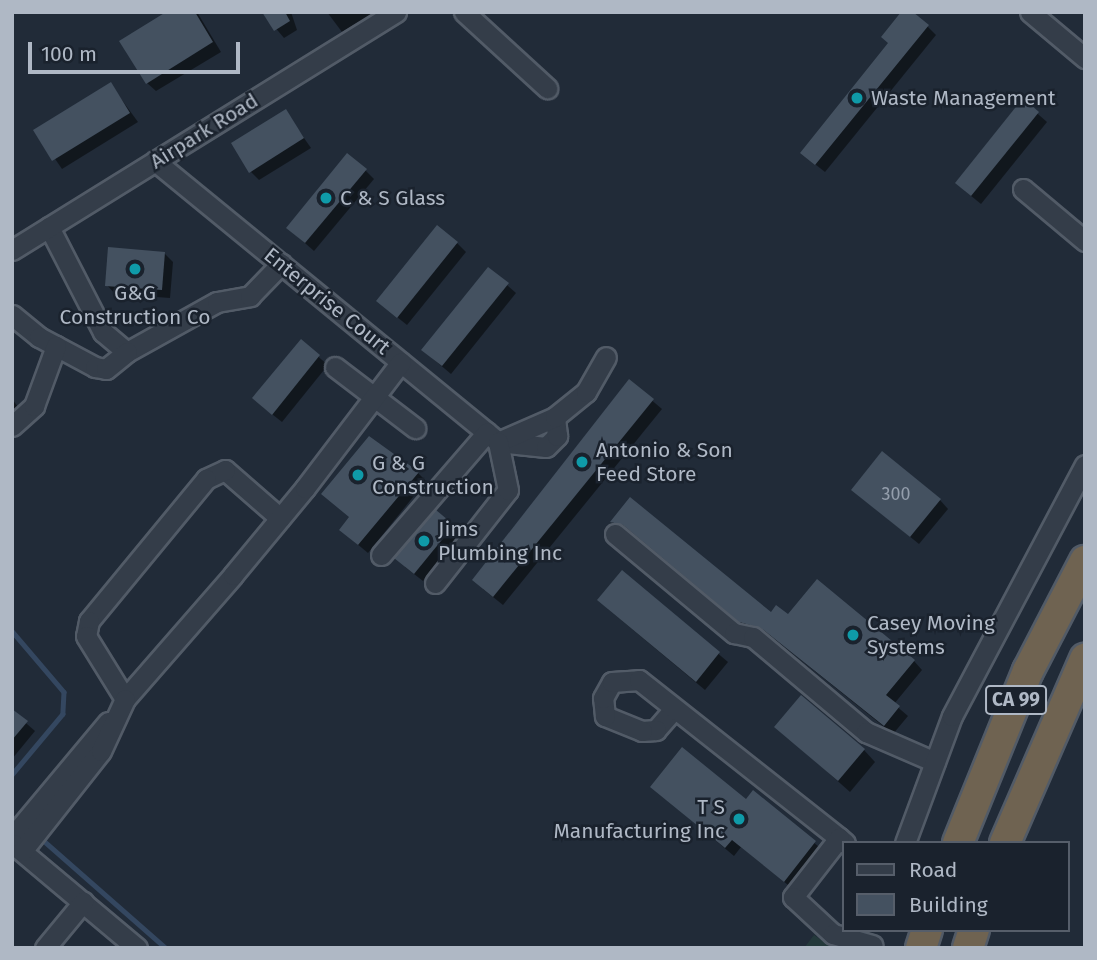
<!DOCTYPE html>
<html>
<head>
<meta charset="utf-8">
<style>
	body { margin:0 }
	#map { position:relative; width:1097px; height:960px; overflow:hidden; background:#212b38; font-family:"Fira Sans",sans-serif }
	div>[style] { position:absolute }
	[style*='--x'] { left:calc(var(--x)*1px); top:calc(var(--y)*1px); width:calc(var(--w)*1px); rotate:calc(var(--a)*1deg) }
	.green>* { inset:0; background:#24393b }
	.shadow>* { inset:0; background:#0007 }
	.stream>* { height:4.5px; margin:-2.25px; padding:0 2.25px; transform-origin:2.25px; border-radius:2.25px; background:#344760 }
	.building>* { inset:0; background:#445160 }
	.roads { filter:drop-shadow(2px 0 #525b67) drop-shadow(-2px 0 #525b67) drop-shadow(0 2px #525b67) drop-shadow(0 -2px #525b67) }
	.minor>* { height:19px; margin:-9.5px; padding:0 9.5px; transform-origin:9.5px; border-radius:9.5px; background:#343d49 }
	.highway>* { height:30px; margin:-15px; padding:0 15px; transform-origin:15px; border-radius:15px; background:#6f6351 }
	.dots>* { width:19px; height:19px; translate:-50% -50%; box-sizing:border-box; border:4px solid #1a222d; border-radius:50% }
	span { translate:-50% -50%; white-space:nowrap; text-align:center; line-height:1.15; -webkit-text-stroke:5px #1a222d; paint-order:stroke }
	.number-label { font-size:18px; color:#949eac }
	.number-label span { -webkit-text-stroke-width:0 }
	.shield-label span { padding:2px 5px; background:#1a222d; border:2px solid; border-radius:5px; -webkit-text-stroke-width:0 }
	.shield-label { font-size:19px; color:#afb8c5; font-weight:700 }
	.poi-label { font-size:21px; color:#afb8c5 }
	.left { translate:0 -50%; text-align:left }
	.right { translate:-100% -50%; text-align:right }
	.street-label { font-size:21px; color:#afb8c5 }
	.frame { position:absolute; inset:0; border:14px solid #afb8c5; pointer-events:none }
	.legend { position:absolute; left:842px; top:841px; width:228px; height:91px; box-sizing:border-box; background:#1a222d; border:2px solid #565e6a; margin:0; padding:9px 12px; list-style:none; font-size:21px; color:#afb8c5 }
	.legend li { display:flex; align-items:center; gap:14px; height:35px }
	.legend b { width:35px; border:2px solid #565e6a }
	.scale { position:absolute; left:28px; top:42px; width:212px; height:32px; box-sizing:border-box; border:4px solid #afb8c5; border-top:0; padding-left:9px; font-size:21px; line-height:24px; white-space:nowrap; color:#afb8c5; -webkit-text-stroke:5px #1a222d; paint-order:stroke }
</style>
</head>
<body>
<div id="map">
	<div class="green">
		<i style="clip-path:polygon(814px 935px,833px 948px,804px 948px)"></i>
	</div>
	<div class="shadow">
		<i style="clip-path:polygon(169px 12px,197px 12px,221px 52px,156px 91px,147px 83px)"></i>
		<i style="clip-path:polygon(262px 12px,291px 12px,297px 30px,284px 38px)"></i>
		<i style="clip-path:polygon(327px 12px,375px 12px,342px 32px)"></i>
		<i style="clip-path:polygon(927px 26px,936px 35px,825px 172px,811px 161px)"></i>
		<i style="clip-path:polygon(111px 85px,138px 122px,62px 169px,36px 131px)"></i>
		<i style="clip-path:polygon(1023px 101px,1047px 122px,981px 204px,965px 191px)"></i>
		<i style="clip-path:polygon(285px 111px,311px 148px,259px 180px,251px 172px)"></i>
		<i style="clip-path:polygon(365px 170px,374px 179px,314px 251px,297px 236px)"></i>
		<i style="clip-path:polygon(457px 243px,466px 252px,407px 325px,387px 309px)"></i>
		<i style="clip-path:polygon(164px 253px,173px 262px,170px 298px,115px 294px,107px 285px)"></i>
		<i style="clip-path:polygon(507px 285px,516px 293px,451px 374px,432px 358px)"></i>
		<i style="clip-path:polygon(301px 342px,328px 365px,282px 422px,263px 407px)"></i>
		<i style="clip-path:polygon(629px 381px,662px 409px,503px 605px,483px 589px)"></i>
		<i style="clip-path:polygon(12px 399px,25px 416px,12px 424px)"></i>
		<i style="clip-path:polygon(418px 473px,426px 481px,368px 553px,350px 538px)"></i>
		<i style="clip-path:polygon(862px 498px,940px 500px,948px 509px,919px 544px)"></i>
		<i style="clip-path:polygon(631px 500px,771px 614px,914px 661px,922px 670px,894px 704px,908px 716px,893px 734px,771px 636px,750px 630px,633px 533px,621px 530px,612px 522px)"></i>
		<i style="clip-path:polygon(452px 526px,461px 535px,423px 581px,405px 567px)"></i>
		<i style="clip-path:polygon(622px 573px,728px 662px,705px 690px,608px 609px)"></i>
		<i style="clip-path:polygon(12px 711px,35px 731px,12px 759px)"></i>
		<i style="clip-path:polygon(777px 727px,864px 750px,875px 762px,850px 792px)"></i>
		<i style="clip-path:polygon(652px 787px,746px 801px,753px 793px,824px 851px,793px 889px,741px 847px,734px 856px)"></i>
	</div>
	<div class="stream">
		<i style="--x:12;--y:631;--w:80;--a:49.6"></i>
		<i style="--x:64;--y:692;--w:22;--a:93"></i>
		<i style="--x:63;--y:714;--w:80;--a:129.9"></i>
		<i style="--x:44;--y:841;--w:162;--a:41.3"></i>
	</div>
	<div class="building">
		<i style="clip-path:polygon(166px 12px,195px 12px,213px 42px,146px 84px,119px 41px)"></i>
		<i style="clip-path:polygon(262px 12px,285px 12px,290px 21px,274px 31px)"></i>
		<i style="clip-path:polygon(901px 12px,913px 12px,929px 25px,815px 165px,800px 153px,888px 43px,881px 37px)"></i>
		<i style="clip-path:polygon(111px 82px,130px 113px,52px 161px,33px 130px)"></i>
		<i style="clip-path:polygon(1023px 98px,1039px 112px,971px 196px,955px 183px)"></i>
		<i style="clip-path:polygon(286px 109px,304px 138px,249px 173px,231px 143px)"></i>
		<i style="clip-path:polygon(347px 153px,367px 169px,305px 243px,286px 228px)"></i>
		<i style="clip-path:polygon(437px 225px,458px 242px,397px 318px,376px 301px)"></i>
		<i style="clip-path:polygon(108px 247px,165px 252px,162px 290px,105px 286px)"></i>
		<i style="clip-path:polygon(488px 267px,509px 283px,442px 366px,421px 350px)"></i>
		<i style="clip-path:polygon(301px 339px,320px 355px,272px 415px,252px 398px)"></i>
		<i style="clip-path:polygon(629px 379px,654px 399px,493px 597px,472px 580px)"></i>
		<i style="clip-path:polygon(369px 436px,419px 472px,358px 545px,339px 530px,349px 517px,321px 494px)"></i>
		<i style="clip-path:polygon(882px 451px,941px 499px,910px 537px,851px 490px)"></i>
		<i style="clip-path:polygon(630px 497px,771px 612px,776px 605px,788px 614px,817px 579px,915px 660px,886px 695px,900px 706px,884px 726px,761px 628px,739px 622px,623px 525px,610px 522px)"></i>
		<i style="clip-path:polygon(436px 510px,454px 525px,414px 574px,394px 558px)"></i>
		<i style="clip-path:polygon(622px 570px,720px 652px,696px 682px,597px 600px)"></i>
		<i style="clip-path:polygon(801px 695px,865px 749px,838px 781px,774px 727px)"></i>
		<i style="clip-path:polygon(12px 709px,28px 721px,12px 740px)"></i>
		<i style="clip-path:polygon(682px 747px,746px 799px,753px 790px,816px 841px,784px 882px,732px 840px,725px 848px,650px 787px)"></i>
	</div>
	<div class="roads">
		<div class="minor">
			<i style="--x:464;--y:12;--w:113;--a:42.5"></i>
			<i style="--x:1030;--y:12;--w:72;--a:39.9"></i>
			<i style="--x:155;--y:161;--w:443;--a:39.3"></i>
			<i style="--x:498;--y:442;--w:48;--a:5.9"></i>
			<i style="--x:546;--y:447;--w:16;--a:-45"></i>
			<i style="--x:557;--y:436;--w:19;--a:-96"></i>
			<i style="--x:1023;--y:189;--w:81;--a:40"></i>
			<i style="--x:49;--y:227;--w:118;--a:62.8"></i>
			<i style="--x:103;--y:332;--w:31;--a:40"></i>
			<i style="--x:127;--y:352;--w:103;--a:-29.1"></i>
			<i style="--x:217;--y:302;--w:34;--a:-10"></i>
			<i style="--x:250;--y:296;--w:45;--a:-45.9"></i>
			<i style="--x:12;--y:250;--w:452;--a:-31.8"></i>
			<i style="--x:12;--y:315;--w:35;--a:39"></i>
			<i style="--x:39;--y:337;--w:64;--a:28.2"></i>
			<i style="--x:95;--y:367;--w:11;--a:10"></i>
			<i style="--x:106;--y:369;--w:27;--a:-39"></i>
			<i style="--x:335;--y:367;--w:101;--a:37.3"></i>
			<i style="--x:12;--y:426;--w:30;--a:-42"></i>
			<i style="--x:34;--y:406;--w:64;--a:-69.9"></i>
			<i style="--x:498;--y:442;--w:62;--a:-23.7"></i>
			<i style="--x:555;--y:417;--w:40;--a:-39"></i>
			<i style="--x:586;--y:392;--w:40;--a:-60.3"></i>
			<i style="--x:280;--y:518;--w:73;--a:-138.9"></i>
			<i style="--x:225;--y:470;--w:21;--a:155"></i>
			<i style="--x:206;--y:479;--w:184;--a:129.5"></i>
			<i style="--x:89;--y:621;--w:15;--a:101"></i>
			<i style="--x:86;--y:636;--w:74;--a:58.2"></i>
			<i style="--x:125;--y:699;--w:164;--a:-48.9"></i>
			<i style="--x:233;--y:575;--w:113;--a:-50.4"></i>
			<i style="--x:305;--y:488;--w:158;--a:-52.7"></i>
			<i style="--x:615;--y:534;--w:155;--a:39.8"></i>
			<i style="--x:734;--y:633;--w:19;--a:12"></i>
			<i style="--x:753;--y:637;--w:148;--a:40.1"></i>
			<i style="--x:866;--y:732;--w:75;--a:23.5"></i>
			<i style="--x:381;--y:555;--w:162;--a:-49.2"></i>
			<i style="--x:435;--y:583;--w:118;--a:-51.9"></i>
			<i style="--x:508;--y:490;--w:49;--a:-101.8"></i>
			<i style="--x:674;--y:709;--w:28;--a:131"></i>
			<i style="--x:656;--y:730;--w:14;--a:176"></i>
			<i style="--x:642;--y:731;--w:40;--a:-158"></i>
			<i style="--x:605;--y:716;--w:18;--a:-96"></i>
			<i style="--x:603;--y:698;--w:18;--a:-61"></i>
			<i style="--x:612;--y:682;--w:27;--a:-4"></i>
			<i style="--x:639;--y:680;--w:255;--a:38.3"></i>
			<i style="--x:12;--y:837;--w:150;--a:-50.1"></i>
			<i style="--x:845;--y:843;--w:8;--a:-140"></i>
			<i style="--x:839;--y:838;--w:75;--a:127.9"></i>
			<i style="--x:793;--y:897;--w:54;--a:42.8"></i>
			<i style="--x:833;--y:934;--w:41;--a:15.8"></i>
			<i style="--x:905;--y:843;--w:135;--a:-69.7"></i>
			<i style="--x:952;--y:716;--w:284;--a:-62.1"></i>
			<i style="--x:13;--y:844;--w:162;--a:40"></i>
			<i style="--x:22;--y:851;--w:127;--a:-51.7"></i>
			<i style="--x:101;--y:751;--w:57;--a:-65.2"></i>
			<i style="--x:45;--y:948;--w:60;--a:-50.4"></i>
		</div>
		<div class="highway">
			<i style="--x:958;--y:843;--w:186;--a:-67.9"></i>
			<i style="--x:1028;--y:671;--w:124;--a:-62.6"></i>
			<i style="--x:1005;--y:843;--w:201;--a:-66.5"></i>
			<i style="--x:921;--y:948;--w:19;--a:-72"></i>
			<i style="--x:968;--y:948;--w:19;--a:-72"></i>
		</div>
	</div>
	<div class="dots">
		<i style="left:857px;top:98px;background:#0f9aa8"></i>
		<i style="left:326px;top:198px;background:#0f9aa8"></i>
		<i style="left:135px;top:269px;background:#0f9aa8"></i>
		<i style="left:582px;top:462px;background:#0f9aa8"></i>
		<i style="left:358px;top:475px;background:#0f9aa8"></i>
		<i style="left:424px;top:541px;background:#0f9aa8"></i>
		<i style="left:853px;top:635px;background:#0f9aa8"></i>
		<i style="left:739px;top:819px;background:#0f9aa8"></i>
	</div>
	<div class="number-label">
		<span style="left:896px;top:494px">300</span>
	</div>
	<div class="shield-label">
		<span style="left:1016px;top:700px">CA 99</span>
	</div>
	<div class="poi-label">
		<span class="left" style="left:871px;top:98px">Waste Management</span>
		<span class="left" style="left:340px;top:198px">C &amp; S Glass</span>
		<span style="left:135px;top:305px">G&amp;G<br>Construction Co</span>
		<span class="left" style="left:596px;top:462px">Antonio &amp; Son<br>Feed Store</span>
		<span class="left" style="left:372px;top:475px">G &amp; G<br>Construction</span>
		<span class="left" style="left:438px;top:541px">Jims<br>Plumbing Inc</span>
		<span class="left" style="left:867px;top:635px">Casey Moving<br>Systems</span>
		<span class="right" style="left:725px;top:819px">T S<br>Manufacturing Inc</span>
	</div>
	<div class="street-label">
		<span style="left:204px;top:131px;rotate:-32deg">Airpark Road</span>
		<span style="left:327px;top:301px;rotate:39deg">Enterprise Court</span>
	</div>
	<div class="frame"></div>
	<ul class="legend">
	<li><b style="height:9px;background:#343d49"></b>Road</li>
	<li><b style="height:19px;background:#445160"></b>Building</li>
	</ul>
	<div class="scale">100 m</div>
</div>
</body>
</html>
